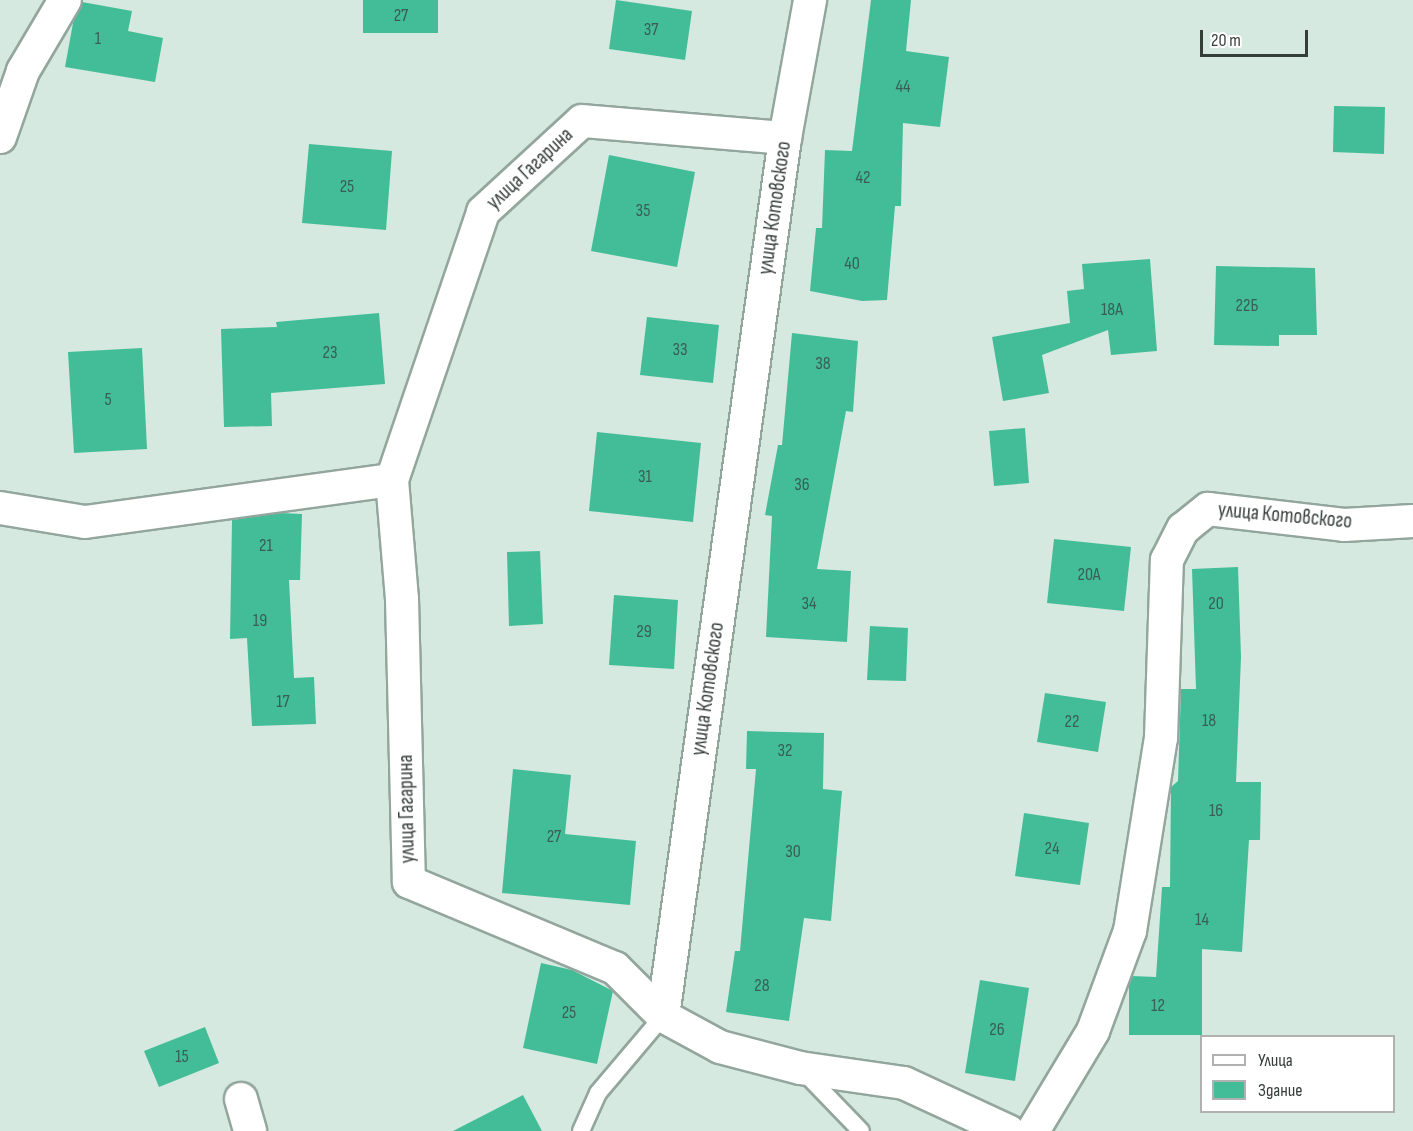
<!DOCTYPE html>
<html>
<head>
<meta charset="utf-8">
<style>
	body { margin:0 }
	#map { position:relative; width:1413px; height:1131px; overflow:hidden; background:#d5e9e0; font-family:"Sofia Sans Condensed",sans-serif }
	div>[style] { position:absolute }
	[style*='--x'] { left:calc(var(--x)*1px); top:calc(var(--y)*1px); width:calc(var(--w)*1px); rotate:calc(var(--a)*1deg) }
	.building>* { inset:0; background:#43bd98 }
	.roads { filter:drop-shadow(2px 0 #93a69e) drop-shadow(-2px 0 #93a69e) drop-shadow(0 2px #93a69e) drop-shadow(0 -2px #93a69e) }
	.service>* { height:16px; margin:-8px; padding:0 8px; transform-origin:8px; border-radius:8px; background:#fff }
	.minor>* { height:32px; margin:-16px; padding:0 16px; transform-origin:16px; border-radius:16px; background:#fff }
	span { translate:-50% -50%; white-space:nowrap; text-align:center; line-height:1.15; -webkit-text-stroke:4.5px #fff; paint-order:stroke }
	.number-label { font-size:18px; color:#395e52 }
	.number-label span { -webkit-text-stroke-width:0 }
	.street-label { font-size:21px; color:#363e3b }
	.legend { position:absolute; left:1200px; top:1035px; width:195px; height:78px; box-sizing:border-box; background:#fff; border:2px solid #afb2b1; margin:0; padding:8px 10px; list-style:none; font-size:18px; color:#363e3b }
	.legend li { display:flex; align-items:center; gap:12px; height:30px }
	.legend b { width:30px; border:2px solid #afb2b1 }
	.scale { position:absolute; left:1200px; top:30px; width:108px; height:27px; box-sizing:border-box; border:3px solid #363e3b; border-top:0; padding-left:8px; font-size:18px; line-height:21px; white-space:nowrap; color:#363e3b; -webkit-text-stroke:4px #fff; paint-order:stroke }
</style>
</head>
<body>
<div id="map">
	<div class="building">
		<i style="clip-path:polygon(363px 0,438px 0,438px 33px,363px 33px)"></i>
		<i style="clip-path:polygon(616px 0,692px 11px,685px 60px,609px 49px)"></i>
		<i style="clip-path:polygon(871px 0,911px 0,906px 51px,949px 57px,940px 127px,903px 123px,901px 206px,895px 206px,887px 300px,862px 301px,810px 291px,816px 228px,822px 228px,825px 150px,852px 151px)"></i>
		<i style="clip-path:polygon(82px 2px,132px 11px,128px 31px,163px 38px,155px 82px,65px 67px,73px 23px)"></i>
		<i style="clip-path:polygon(1334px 106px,1385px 107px,1384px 154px,1333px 152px)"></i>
		<i style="clip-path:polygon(309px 144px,392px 151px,386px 230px,302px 223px)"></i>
		<i style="clip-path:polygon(609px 155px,695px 172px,677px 267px,591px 251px)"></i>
		<i style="clip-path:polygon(1150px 259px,1157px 351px,1111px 355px,1108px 330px,1042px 355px,1049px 393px,1003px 401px,992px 337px,1070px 323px,1067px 291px,1084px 289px,1082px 264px)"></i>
		<i style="clip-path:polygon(1216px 266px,1315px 268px,1317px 335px,1279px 335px,1279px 346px,1214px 345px)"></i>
		<i style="clip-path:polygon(379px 313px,385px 384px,271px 393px,272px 426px,224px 427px,221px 329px,277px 327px,276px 322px)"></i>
		<i style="clip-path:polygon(647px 317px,719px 325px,713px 383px,640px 375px)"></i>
		<i style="clip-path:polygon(792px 333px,858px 341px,853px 412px,846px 411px,817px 569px,851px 571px,847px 642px,766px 637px,772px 516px,765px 515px,778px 445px,782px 445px)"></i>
		<i style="clip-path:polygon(142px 348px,147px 449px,74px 453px,68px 352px)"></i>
		<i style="clip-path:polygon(1025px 428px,1029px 483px,994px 486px,989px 431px)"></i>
		<i style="clip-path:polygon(597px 432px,701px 443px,693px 522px,589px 511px)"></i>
		<i style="clip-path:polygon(280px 513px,302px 514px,300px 580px,289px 580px,294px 678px,314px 677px,316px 724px,252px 726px,247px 638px,230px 639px,232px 520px)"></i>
		<i style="clip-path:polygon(1054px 539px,1131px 547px,1124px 611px,1047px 603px)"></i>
		<i style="clip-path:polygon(540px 551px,543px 624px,509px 626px,507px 552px)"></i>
		<i style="clip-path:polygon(1238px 567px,1241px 657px,1236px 782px,1261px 782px,1260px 840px,1249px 840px,1242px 952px,1202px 949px,1202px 1035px,1129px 1035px,1129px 984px,1132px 976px,1156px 977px,1162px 887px,1170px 887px,1171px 787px,1178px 781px,1181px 689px,1196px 689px,1192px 569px)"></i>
		<i style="clip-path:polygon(614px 595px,678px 600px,674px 669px,609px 665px)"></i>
		<i style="clip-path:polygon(870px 626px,908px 628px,906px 681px,867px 680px)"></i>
		<i style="clip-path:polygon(1045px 693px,1106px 702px,1098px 752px,1037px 742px)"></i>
		<i style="clip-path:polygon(747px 731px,824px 733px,823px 789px,842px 791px,831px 921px,804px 918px,789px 1021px,726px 1012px,735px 951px,740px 951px,756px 769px,746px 769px)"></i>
		<i style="clip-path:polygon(513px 769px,571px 775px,565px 834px,636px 841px,630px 905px,502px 893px)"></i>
		<i style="clip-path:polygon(1024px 813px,1089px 823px,1080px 885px,1015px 876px)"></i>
		<i style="clip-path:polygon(541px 963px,572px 970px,613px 991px,597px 1064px,523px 1048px)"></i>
		<i style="clip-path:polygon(980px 980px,1029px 988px,1015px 1081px,965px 1073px)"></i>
		<i style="clip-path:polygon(205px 1027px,219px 1063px,159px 1087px,144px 1051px)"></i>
		<i style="clip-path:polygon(523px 1095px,542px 1131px,453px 1131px)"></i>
	</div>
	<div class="roads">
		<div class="service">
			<i style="--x:803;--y:1071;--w:83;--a:46"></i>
			<i style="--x:581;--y:1131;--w:42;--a:-65.9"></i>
			<i style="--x:598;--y:1093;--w:101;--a:-49.8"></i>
		</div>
		<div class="minor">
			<i style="--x:0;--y:137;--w:70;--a:-70.8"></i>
			<i style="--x:23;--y:71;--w:82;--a:-59.4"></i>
			<i style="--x:392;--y:480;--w:119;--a:85.2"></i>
			<i style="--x:402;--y:599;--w:283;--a:88.6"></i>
			<i style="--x:409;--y:882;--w:223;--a:22.7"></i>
			<i style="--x:615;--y:968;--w:68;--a:45"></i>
			<i style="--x:663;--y:1016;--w:65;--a:28.5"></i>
			<i style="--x:720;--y:1047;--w:83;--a:14.7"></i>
			<i style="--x:800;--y:1068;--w:105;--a:8.2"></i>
			<i style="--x:904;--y:1083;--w:115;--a:24.8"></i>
			<i style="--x:0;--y:508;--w:86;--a:9.4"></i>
			<i style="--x:85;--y:522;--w:310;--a:-7.8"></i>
			<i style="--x:392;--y:480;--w:283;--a:-71.2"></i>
			<i style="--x:483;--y:212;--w:134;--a:-42.6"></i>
			<i style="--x:582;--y:121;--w:204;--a:4.8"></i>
			<i style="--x:663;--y:1016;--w:886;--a:-82.09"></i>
			<i style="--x:785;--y:138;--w:140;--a:-79.7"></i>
			<i style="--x:241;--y:1099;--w:33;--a:74"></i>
			<i style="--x:1033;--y:1131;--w:117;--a:-59"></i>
			<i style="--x:1093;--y:1031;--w:107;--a:-69.7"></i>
			<i style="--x:1130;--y:931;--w:195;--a:-80.9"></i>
			<i style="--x:1161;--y:738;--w:178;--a:-88.1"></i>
			<i style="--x:1167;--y:560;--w:35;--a:-63"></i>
			<i style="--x:1183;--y:529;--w:32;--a:-39"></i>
			<i style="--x:1208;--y:509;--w:137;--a:6.7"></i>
			<i style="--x:1344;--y:525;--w:69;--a:-3.3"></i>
		</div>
	</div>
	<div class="number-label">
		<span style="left:401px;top:16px">27</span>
		<span style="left:651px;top:30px">37</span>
		<span style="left:98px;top:39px">1</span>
		<span style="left:903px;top:87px">44</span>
		<span style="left:863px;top:178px">42</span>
		<span style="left:347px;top:187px">25</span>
		<span style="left:643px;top:211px">35</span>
		<span style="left:852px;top:264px">40</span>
		<span style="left:1247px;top:306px">22Б</span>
		<span style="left:1112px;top:310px">18А</span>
		<span style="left:680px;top:350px">33</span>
		<span style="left:330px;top:353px">23</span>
		<span style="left:823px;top:364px">38</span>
		<span style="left:108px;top:400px">5</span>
		<span style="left:645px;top:477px">31</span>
		<span style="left:802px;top:485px">36</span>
		<span style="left:266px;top:546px">21</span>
		<span style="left:1089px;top:575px">20А</span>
		<span style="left:809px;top:604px">34</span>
		<span style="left:1216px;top:604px">20</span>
		<span style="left:260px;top:621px">19</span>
		<span style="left:644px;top:632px">29</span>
		<span style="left:283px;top:702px">17</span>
		<span style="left:1209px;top:721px">18</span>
		<span style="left:1072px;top:722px">22</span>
		<span style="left:785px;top:751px">32</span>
		<span style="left:1216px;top:811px">16</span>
		<span style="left:554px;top:837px">27</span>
		<span style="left:1052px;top:849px">24</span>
		<span style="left:793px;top:852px">30</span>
		<span style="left:1202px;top:920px">14</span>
		<span style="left:762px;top:986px">28</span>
		<span style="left:1158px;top:1006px">12</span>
		<span style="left:569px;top:1013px">25</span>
		<span style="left:997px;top:1030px">26</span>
		<span style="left:182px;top:1057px">15</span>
	</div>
	<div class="street-label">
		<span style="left:530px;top:169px;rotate:-43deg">улица Гагарина</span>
		<span style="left:775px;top:208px;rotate:-82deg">улица Котовского</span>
		<span style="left:1285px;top:516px;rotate:5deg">улица Котовского</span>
		<span style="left:708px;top:689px;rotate:-82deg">улица Котовского</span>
		<span style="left:407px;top:809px;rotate:-91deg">улица Гагарина</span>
	</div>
	<ul class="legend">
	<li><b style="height:8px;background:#fff"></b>Улица</li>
	<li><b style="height:16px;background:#43bd98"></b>Здание</li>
	</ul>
	<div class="scale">20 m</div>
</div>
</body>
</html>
